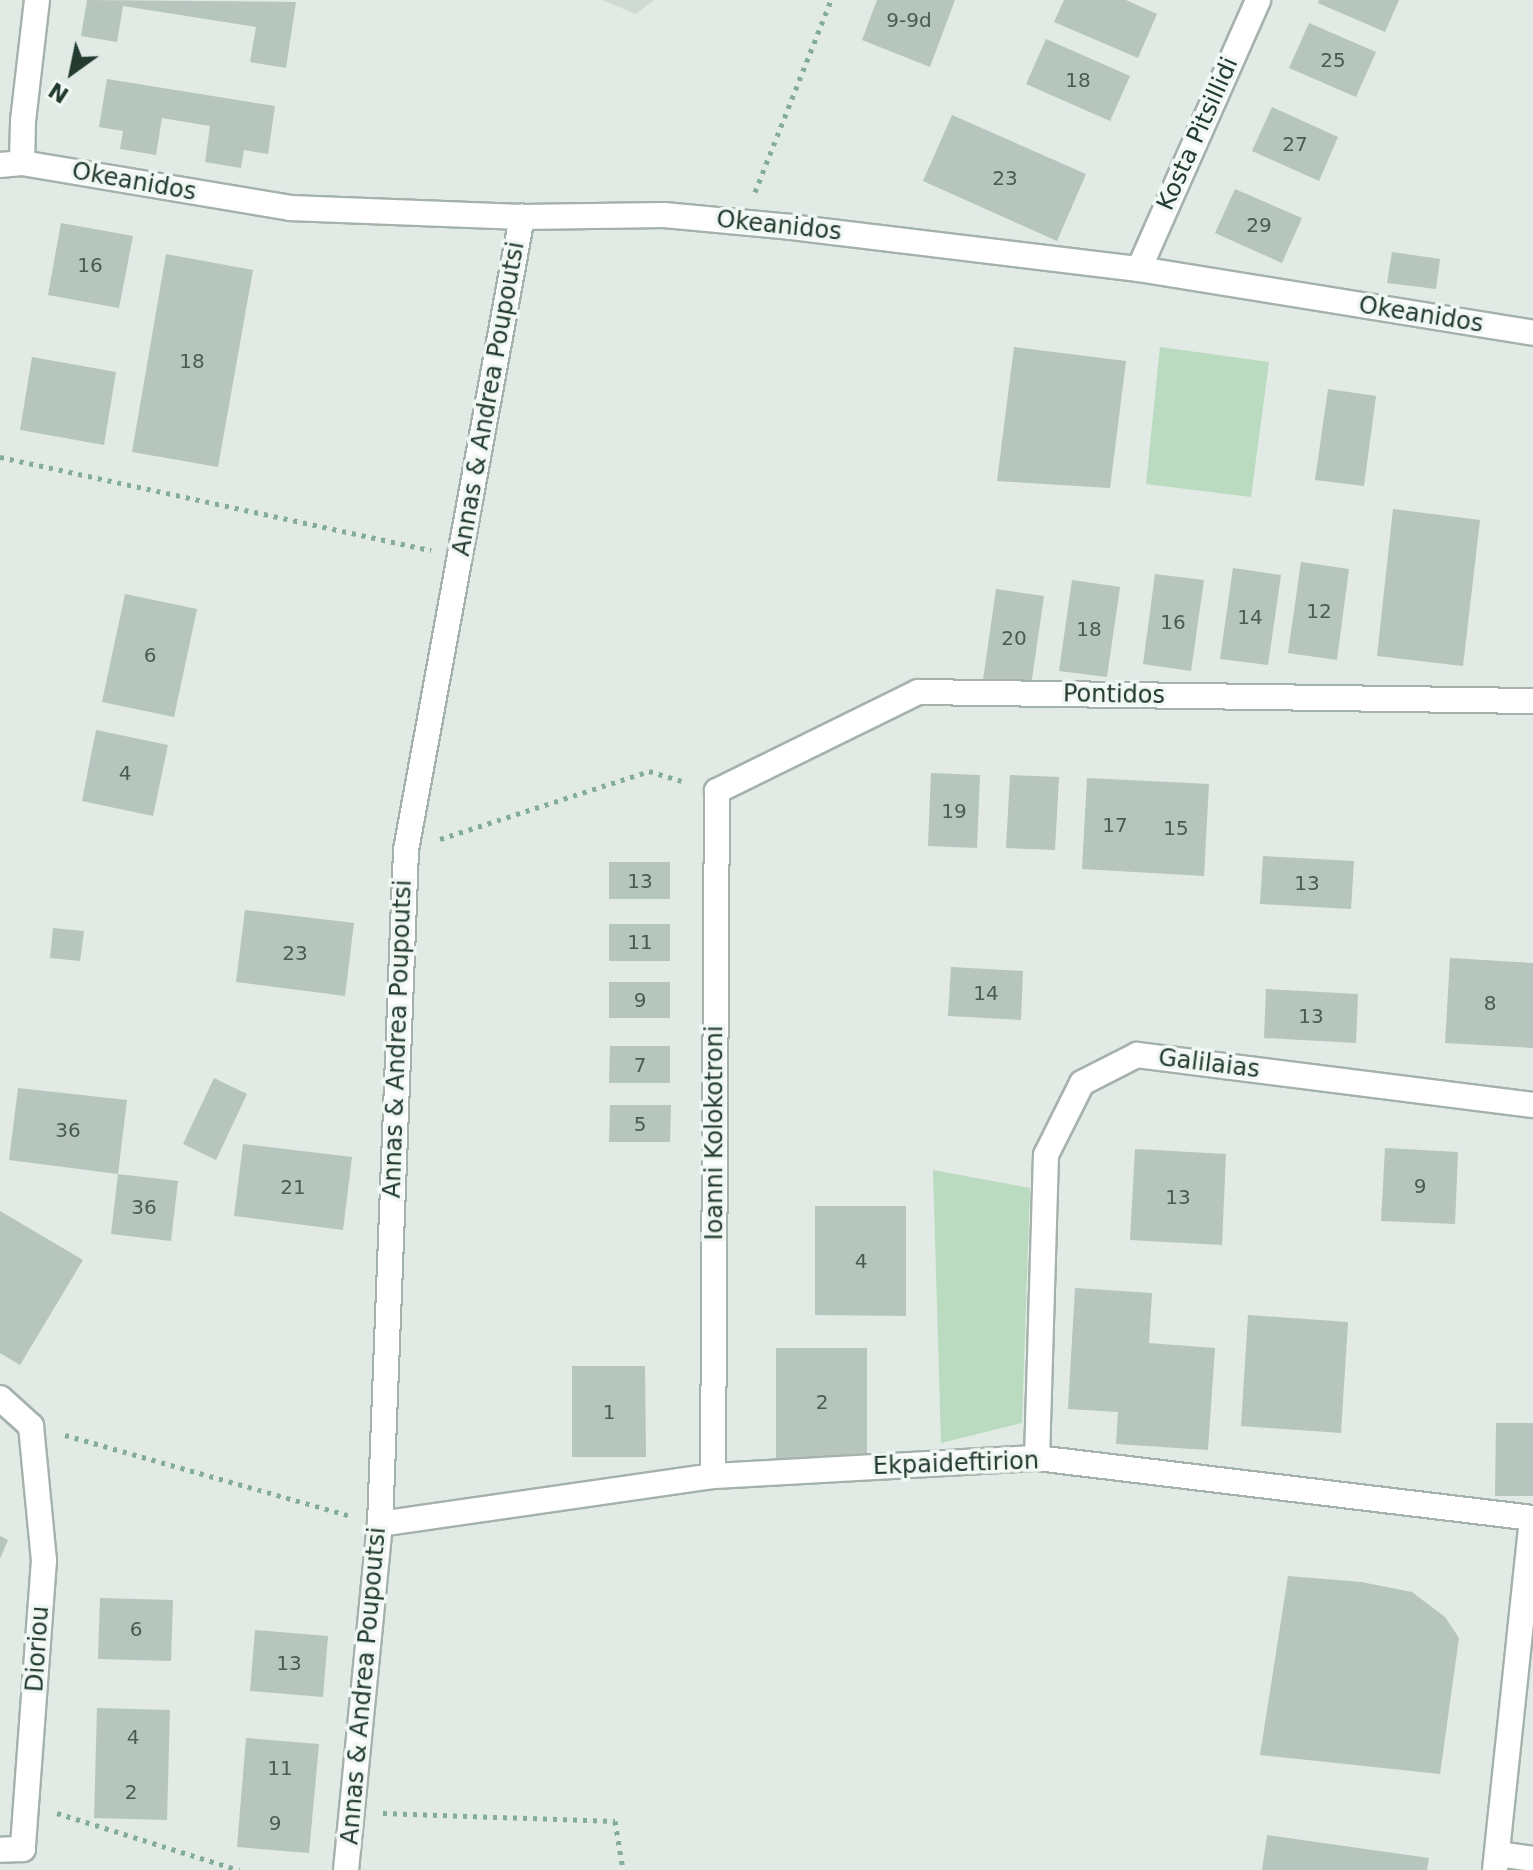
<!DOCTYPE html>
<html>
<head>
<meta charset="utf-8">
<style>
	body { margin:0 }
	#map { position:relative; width:1533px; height:1870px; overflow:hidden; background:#e1eae5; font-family:"DejaVu Sans",sans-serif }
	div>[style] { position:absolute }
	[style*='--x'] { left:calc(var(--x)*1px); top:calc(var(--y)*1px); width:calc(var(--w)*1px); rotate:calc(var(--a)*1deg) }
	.built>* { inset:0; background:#cfdad3 }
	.green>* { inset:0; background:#badbbf }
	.building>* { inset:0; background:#b6c5bd }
	.path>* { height:5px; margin-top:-2.5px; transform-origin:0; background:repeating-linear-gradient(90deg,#83ac99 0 4px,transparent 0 10px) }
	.roads { filter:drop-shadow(2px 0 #a4b2ab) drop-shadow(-2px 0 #a4b2ab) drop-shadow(0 2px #a4b2ab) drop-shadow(0 -2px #a4b2ab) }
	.street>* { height:24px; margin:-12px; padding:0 12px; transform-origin:12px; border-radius:12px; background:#fff }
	span { translate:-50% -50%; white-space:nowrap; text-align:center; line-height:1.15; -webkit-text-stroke:7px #f1f7f3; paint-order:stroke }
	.number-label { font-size:20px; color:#475d53 }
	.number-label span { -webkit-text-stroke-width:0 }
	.street-label { font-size:24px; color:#223a30 }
	.north { position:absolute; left:32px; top:32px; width:80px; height:80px; -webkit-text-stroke:6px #f1f7f3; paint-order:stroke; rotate:213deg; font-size:22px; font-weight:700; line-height:32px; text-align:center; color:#223a30 }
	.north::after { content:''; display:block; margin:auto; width:28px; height:36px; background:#223a30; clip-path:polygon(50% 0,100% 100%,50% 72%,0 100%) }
</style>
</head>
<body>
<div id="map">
	<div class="built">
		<i style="clip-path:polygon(602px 0,654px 0,636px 14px)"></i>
	</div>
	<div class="green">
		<i style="clip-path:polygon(1160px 347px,1269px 362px,1251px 497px,1146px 484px)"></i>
		<i style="clip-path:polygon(933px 1170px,1030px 1188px,1022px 1423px,941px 1443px)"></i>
	</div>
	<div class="building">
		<i style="clip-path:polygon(87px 0,296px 2px,286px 68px,250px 62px,256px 27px,123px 6px,117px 42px,81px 36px)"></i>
		<i style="clip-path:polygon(877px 0,955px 0,930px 67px,862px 40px)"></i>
		<i style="clip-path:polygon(1064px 0,1126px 0,1157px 14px,1138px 58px,1054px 22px)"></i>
		<i style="clip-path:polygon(1319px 0,1399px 0,1385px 32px,1318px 3px)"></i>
		<i style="clip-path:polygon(1309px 23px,1376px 52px,1356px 97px,1289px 68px)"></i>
		<i style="clip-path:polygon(1046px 39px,1130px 76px,1110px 121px,1026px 84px)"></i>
		<i style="clip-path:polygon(107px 79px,275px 106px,268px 154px,244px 150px,241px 168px,205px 162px,210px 126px,162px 118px,156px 155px,120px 149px,123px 131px,99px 127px)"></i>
		<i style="clip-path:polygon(1272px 107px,1338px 137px,1319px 181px,1252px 151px)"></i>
		<i style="clip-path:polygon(952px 115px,1086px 174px,1057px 241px,923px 181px)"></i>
		<i style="clip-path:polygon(1235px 189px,1302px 218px,1282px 263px,1215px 233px)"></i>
		<i style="clip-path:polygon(61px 223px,133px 236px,119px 308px,48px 295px)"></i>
		<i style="clip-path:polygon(1392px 252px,1440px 259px,1436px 289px,1387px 283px)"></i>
		<i style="clip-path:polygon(166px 254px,253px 270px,218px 467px,132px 452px)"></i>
		<i style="clip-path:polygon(1014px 347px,1126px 361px,1110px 488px,997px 481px)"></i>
		<i style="clip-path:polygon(32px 357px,116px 372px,104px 445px,20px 430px)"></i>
		<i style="clip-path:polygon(1328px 389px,1376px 396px,1364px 486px,1315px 480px)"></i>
		<i style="clip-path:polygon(1393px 509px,1480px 520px,1463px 666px,1377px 656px)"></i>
		<i style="clip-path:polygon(1301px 562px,1349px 569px,1337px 660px,1288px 653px)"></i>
		<i style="clip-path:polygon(1233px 568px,1281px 575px,1268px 665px,1220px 659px)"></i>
		<i style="clip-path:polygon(1155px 574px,1204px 580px,1191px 671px,1143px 664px)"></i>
		<i style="clip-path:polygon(1072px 580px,1120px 587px,1107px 677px,1059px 671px)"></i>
		<i style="clip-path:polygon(996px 589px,1044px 596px,1031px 686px,983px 680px)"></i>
		<i style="clip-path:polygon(125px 594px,197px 609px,174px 717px,102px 702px)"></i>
		<i style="clip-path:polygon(96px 730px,168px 745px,153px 816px,82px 801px)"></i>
		<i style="clip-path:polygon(931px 773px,980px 775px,977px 848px,928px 846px)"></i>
		<i style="clip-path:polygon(1010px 775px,1059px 777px,1055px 850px,1006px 848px)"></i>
		<i style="clip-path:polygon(1087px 778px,1209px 784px,1204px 876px,1082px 869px)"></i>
		<i style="clip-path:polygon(1263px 856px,1354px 861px,1351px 909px,1260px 904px)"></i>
		<i style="clip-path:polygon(609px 862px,670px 862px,670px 899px,609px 899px)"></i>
		<i style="clip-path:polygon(245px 910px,354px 923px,345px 996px,236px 982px)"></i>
		<i style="clip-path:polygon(609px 924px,670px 924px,670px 961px,609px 961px)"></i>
		<i style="clip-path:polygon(53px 928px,84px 931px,80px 961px,50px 958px)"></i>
		<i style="clip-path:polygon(1450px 958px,1533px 963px,1533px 1048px,1445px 1043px)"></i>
		<i style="clip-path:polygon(951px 967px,1023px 971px,1021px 1020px,948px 1016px)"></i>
		<i style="clip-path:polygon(609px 982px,670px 982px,670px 1018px,609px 1018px)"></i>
		<i style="clip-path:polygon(1266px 989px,1358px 994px,1356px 1043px,1264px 1038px)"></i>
		<i style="clip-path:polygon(610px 1046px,670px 1046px,670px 1083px,609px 1083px)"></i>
		<i style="clip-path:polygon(214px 1078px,247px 1094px,216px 1160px,183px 1144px)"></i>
		<i style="clip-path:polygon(18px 1088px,127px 1100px,118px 1174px,178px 1181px,171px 1241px,111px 1234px,118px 1174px,9px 1160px)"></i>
		<i style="clip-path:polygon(610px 1105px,671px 1105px,670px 1142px,609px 1142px)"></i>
		<i style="clip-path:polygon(243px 1144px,352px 1157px,343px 1230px,234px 1216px)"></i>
		<i style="clip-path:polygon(1385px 1148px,1458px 1152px,1455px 1224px,1381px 1221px)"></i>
		<i style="clip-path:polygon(1135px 1149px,1226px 1154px,1222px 1245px,1130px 1240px)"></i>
		<i style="clip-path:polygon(815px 1206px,906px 1206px,906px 1316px,815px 1315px)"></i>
		<i style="clip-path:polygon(0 1211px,83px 1260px,20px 1365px,0 1353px)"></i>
		<i style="clip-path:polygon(1075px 1288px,1152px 1293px,1149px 1343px,1215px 1348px,1208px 1450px,1116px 1444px,1118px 1412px,1068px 1409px)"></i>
		<i style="clip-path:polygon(1248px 1315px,1348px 1322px,1341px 1433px,1241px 1426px)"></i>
		<i style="clip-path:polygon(776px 1348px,867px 1348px,867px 1457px,776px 1458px)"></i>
		<i style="clip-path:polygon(572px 1366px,645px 1366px,646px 1457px,572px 1457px)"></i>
		<i style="clip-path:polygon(1496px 1423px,1533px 1423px,1533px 1496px,1495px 1496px)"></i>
		<i style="clip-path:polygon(0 1536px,8px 1540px,0 1559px)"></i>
		<i style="clip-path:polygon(1288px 1576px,1361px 1582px,1412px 1592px,1445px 1617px,1459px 1638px,1440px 1774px,1260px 1755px)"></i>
		<i style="clip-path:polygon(100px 1598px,173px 1600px,171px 1661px,98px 1659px)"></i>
		<i style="clip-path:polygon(255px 1630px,328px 1636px,323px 1697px,250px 1691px)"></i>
		<i style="clip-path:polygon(97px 1708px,170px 1710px,167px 1820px,94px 1818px)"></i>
		<i style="clip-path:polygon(246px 1738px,319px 1744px,309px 1853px,237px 1847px)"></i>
		<i style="clip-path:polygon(1267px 1835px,1429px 1858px,1427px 1870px,1262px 1870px)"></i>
	</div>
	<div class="path">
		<i style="--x:755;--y:192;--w:206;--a:-68.4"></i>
		<i style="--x:0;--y:457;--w:441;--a:12.2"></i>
		<i style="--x:440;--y:839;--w:220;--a:-18"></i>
		<i style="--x:649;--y:771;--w:38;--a:17"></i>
		<i style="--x:65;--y:1435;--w:294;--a:15.8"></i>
		<i style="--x:57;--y:1813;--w:191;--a:17.4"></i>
		<i style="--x:383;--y:1813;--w:232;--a:2"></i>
		<i style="--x:615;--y:1821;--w:50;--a:80.7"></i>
	</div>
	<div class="roads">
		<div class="street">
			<i style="--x:22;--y:163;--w:42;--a:-88.6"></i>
			<i style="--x:23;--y:121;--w:122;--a:-83.4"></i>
			<i style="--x:0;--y:165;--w:22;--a:-5"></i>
			<i style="--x:22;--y:163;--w:272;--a:9.5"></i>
			<i style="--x:290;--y:208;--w:232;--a:2.2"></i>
			<i style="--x:522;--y:217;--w:142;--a:-0.8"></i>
			<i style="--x:664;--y:215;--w:128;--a:5.4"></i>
			<i style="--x:791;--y:227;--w:351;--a:6.9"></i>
			<i style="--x:1139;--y:269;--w:399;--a:9.2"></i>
			<i style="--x:1139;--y:269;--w:294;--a:-66.1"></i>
			<i style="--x:0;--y:1398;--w:42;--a:42.1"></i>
			<i style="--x:31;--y:1426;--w:135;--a:84.5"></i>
			<i style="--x:44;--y:1560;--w:290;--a:94.2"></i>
			<i style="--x:23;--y:1849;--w:23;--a:178"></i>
			<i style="--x:1037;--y:1458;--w:303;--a:-88.3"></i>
			<i style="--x:1046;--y:1155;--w:80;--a:-63.4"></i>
			<i style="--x:1082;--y:1083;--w:62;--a:-27"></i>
			<i style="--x:1137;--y:1055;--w:399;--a:7.2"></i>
			<i style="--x:713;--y:1476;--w:685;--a:-89.67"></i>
			<i style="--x:717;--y:791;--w:224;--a:-26.2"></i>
			<i style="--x:918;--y:692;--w:615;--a:0.84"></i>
			<i style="--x:380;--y:1524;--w:336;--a:-8.2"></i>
			<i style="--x:713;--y:1476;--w:324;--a:-3.2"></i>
			<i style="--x:1037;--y:1458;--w:500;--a:6.9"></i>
			<i style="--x:1498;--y:1854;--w:35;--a:8"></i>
			<i style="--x:346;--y:1870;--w:348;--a:-84.4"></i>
			<i style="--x:380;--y:1524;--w:675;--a:-87.79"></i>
			<i style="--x:406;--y:850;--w:644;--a:-79.62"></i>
			<i style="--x:1495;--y:1870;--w:354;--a:-84"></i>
		</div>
	</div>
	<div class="number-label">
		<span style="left:909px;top:20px">9-9d</span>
		<span style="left:1333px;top:60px">25</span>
		<span style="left:1078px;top:80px">18</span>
		<span style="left:1295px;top:144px">27</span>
		<span style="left:1005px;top:178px">23</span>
		<span style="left:1259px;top:225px">29</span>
		<span style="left:90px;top:265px">16</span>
		<span style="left:192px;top:361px">18</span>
		<span style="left:1319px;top:611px">12</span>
		<span style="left:1250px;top:617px">14</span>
		<span style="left:1173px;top:622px">16</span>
		<span style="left:1089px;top:629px">18</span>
		<span style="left:1014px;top:638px">20</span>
		<span style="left:150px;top:655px">6</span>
		<span style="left:125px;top:773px">4</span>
		<span style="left:954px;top:811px">19</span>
		<span style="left:1115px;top:825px">17</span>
		<span style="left:1176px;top:828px">15</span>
		<span style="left:640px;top:881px">13</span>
		<span style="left:1307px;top:883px">13</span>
		<span style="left:640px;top:942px">11</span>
		<span style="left:295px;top:953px">23</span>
		<span style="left:986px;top:993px">14</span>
		<span style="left:640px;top:1000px">9</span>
		<span style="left:1490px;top:1003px">8</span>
		<span style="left:1311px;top:1016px">13</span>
		<span style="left:640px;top:1065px">7</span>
		<span style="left:640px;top:1124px">5</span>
		<span style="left:68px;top:1130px">36</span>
		<span style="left:1420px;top:1186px">9</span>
		<span style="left:293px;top:1187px">21</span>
		<span style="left:1178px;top:1197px">13</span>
		<span style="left:144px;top:1207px">36</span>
		<span style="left:861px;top:1261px">4</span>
		<span style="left:822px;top:1402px">2</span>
		<span style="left:609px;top:1412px">1</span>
		<span style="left:136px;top:1629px">6</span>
		<span style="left:289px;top:1663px">13</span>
		<span style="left:133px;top:1737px">4</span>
		<span style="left:280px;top:1768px">11</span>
		<span style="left:131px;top:1792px">2</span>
		<span style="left:275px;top:1823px">9</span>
	</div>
	<div class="street-label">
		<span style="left:1198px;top:134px;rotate:-66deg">Kosta Pitsillidi</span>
		<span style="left:134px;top:182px;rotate:10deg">Okeanidos</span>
		<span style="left:779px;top:226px;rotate:6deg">Okeanidos</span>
		<span style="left:1421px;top:315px;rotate:9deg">Okeanidos</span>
		<span style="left:489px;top:399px;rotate:-80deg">Annas &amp; Andrea Poupoutsi</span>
		<span style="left:1114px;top:695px;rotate:1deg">Pontidos</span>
		<span style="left:398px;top:1039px;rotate:-88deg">Annas &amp; Andrea Poupoutsi</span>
		<span style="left:1209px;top:1064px;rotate:7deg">Galilaias</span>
		<span style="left:715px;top:1133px;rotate:-90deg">Ioanni Kolokotroni</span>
		<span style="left:956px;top:1464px;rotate:-2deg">Ekpaideftirion</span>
		<span style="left:38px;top:1649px;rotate:-86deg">Dioriou</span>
		<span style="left:364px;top:1686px;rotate:-85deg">Annas &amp; Andrea Poupoutsi</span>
	</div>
	<div class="north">N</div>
</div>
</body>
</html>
